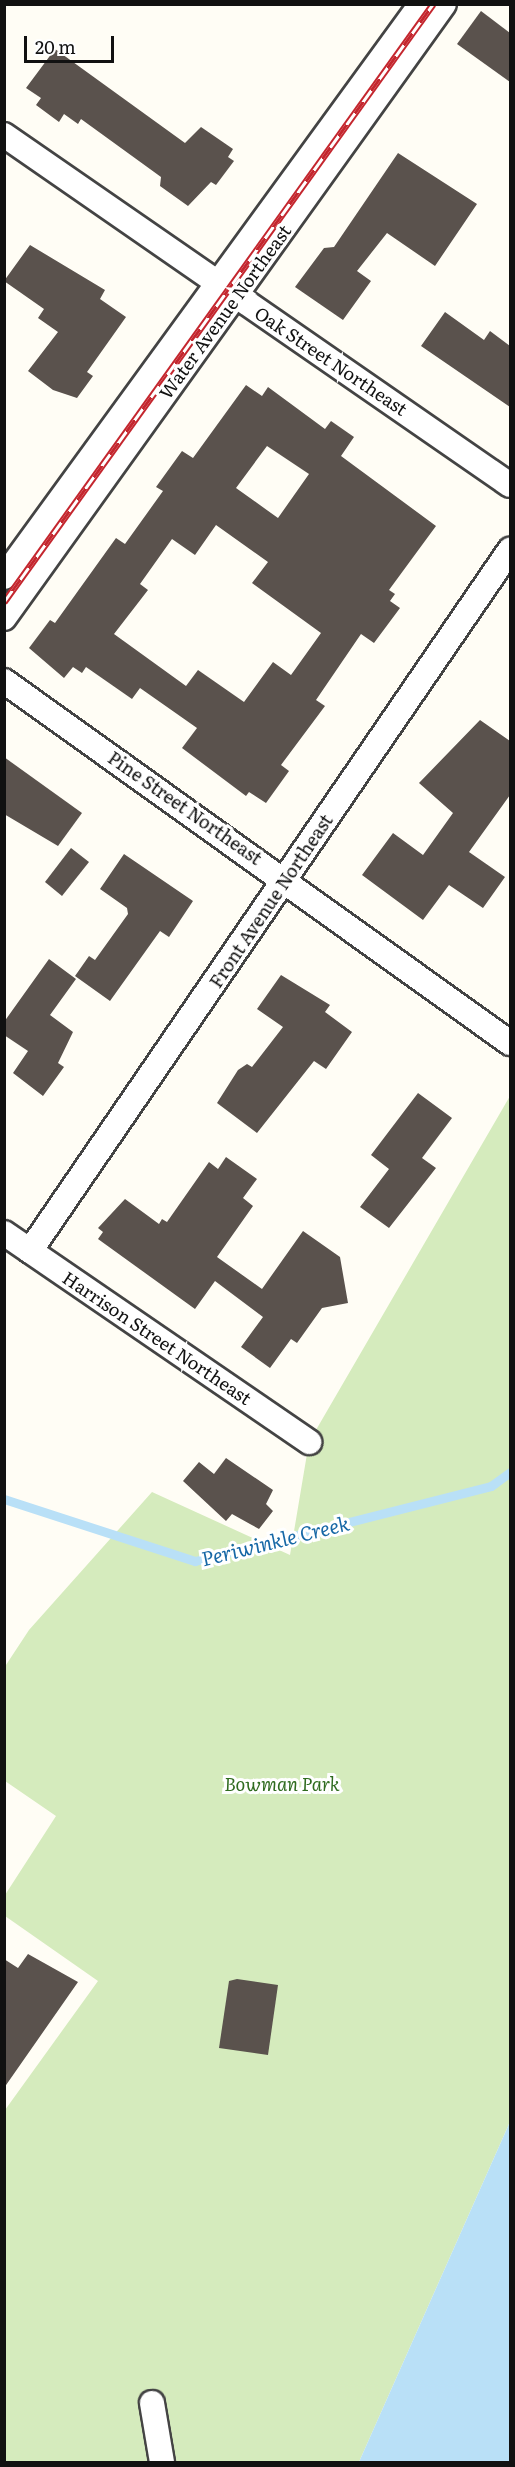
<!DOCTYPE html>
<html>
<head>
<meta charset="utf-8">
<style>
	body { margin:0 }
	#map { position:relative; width:515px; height:2467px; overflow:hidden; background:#fffdf5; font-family:Literata,serif }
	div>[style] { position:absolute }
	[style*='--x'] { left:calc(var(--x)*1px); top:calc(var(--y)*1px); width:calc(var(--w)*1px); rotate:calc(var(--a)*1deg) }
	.green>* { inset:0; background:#d5ebbd }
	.water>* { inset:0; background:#b9e0f7 }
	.stream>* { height:9px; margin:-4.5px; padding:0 4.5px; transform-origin:4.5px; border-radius:4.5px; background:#b9e0f7 }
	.building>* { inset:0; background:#5a524d }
	.roads { filter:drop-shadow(2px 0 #444) drop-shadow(-2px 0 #444) drop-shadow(0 2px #444) drop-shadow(0 -2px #444) }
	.minor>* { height:24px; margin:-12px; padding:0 12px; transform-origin:12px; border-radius:12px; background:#fff }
	.rail>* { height:7px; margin-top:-3.5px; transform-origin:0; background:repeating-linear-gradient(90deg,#fff 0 14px,#c4262e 0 28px); box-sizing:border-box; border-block:2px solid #c4262e }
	span { translate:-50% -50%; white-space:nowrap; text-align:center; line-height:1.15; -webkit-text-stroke:6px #fff; paint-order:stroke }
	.street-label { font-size:18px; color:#111 }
	.park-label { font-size:18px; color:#2f6b1f; font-style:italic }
	.water-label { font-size:20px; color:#1768a6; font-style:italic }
	.frame { position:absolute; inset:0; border:6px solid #111; pointer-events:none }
	.scale { position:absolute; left:24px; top:36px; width:90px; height:27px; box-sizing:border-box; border:3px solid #111; border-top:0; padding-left:8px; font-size:18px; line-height:21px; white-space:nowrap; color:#111; -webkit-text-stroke:4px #fff; paint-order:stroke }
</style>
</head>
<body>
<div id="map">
	<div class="green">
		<i style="clip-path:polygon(510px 1096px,509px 2124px,359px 2462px,5px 2462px,5px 2110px,98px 1981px,5px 1916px,5px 1895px,56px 1816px,5px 1781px,4px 1668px,29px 1630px,152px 1492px,290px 1555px,309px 1442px)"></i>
	</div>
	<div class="water">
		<i style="clip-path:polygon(510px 2118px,510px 2462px,359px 2462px,509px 2124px)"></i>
	</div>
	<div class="stream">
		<i style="--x:4;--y:1499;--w:201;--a:18"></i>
		<i style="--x:195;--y:1561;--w:305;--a:-14.2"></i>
		<i style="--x:491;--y:1486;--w:24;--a:-36"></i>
	</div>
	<div class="building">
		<i style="clip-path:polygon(481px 11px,510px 33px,510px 82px,457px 44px)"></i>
		<i style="clip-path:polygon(55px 49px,185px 143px,201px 127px,233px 149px,228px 157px,234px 161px,216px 185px,211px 182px,188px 206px,160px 186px,161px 177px,81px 119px,78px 124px,64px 114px,59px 122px,36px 105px,41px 98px,26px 88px)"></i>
		<i style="clip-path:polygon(398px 153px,477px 204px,435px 266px,387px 233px,357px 271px,371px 281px,343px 320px,295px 287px,324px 248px,334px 247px)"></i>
		<i style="clip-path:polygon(30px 245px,105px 290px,100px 299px,126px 317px,87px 372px,93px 376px,77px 398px,53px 390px,28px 371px,58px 332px,38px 318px,44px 309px,4px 281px)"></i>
		<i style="clip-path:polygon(445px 312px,484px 340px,490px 331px,510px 346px,510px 407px,421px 346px)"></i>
		<i style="clip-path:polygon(evenodd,246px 385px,262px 396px,268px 387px,325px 429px,331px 421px,354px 437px,341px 456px,436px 526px,389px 590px,395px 594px,390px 601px,400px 608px,374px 643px,361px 634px,316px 700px,325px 706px,281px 765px,289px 771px,266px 803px,249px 792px,246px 796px,182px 748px,197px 728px,140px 688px,132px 699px,86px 667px,82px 673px,73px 667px,64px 678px,29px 648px,50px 620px,55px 623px,116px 538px,125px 544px,163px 491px,156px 487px,182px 451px,193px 458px,246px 385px,267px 446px,309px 474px,278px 518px,236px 488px,267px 446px,246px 385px,216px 525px,268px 562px,252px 583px,321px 633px,291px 675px,273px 662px,244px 702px,198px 670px,186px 686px,114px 634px,148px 590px,140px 584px,172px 539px,195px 555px,216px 525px)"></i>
		<i style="clip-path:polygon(480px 720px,510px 741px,510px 795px,469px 852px,505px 877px,483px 908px,449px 885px,423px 920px,362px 875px,393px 833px,423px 855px,453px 813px,419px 783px)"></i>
		<i style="clip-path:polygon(4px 757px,82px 813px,58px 846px,4px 814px)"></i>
		<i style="clip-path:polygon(71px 848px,89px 862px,62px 896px,45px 882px)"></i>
		<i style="clip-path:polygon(124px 854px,193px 901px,169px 937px,160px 931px,110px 1001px,75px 976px,89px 956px,95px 960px,128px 914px,127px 908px,100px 889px)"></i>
		<i style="clip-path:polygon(49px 959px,76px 979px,50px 1015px,73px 1032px,58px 1063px,64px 1067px,43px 1096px,13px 1073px,28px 1051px,4px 1035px,4px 1022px)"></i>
		<i style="clip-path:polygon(281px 975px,330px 1005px,325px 1012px,352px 1032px,326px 1069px,314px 1061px,257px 1133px,217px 1103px,238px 1070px,247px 1064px,252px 1067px,283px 1027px,257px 1009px)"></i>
		<i style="clip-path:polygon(418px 1093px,452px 1118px,422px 1158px,436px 1168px,389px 1228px,360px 1207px,389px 1169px,371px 1155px)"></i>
		<i style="clip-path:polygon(226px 1157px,257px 1179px,243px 1198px,253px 1206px,217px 1257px,262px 1289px,303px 1231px,340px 1257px,348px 1303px,322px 1308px,297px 1343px,291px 1339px,270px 1368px,241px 1347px,263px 1317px,215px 1281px,195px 1309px,98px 1239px,103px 1232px,98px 1228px,125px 1199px,159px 1224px,162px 1219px,167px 1222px,209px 1162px,218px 1169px)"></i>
		<i style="clip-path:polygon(226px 1458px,273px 1490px,266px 1504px,273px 1511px,259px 1529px,232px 1514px,226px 1521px,183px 1481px,199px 1462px,214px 1474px)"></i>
		<i style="clip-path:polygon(28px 1954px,78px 1982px,4px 2088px,4px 1959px,18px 1968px)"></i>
		<i style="clip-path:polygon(237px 1979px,278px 1985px,268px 2055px,219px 2048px,229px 1981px)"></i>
	</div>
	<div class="roads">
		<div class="minor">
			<i style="--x:4;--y:135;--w:615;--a:34.67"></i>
			<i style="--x:4;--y:577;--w:709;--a:-53.95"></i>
			<i style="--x:4;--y:618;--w:755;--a:-54.37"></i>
			<i style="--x:4;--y:681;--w:622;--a:35.58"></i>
			<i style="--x:4;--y:1233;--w:370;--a:34.4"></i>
			<i style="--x:30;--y:1251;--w:850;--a:-55.6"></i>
			<i style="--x:152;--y:2403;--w:60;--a:80.4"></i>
		</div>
	</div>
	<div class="rail">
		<i style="--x:4;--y:602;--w:736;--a:-54.34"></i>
	</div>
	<div class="street-label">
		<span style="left:225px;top:312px;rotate:-54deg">Water Avenue Northeast</span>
		<span style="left:331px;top:361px;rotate:34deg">Oak Street Northeast</span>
		<span style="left:185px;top:808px;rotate:35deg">Pine Street Northeast</span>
		<span style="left:271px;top:901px;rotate:-56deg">Front Avenue Northeast</span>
		<span style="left:157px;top:1338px;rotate:34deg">Harrison Street Northeast</span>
	</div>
	<div class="park-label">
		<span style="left:282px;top:1784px">Bowman Park</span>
	</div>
	<div class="water-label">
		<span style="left:275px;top:1540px;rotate:-14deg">Periwinkle Creek</span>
	</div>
	<div class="frame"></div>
	<div class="scale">20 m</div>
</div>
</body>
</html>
